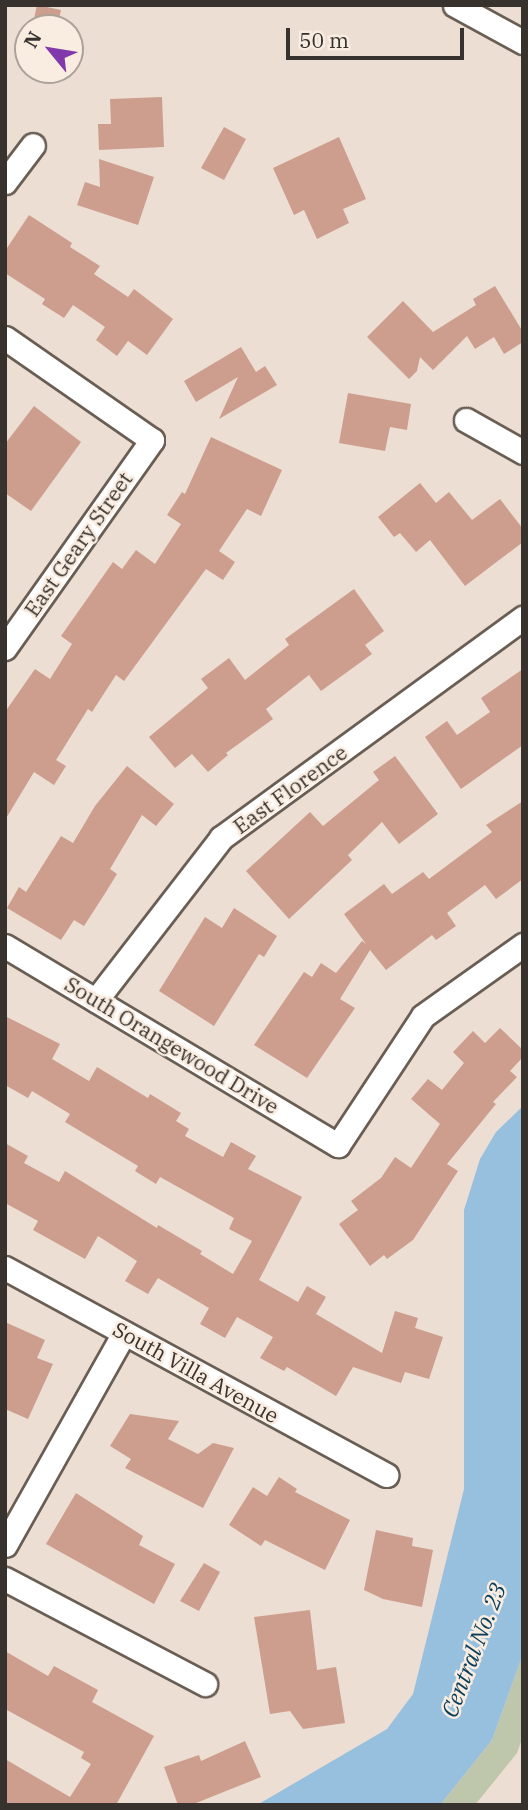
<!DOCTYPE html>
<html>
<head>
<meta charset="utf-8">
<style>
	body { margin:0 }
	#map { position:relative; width:528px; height:1810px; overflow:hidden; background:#ecded3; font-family:"IBM Plex Serif",serif }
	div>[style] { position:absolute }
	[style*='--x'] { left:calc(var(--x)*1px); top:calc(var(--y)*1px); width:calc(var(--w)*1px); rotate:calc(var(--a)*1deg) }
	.green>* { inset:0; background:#bec7ac }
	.water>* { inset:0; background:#97c0de }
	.building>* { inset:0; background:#cd9e8d }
	.roads { filter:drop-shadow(2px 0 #695e54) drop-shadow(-2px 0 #695e54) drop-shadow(0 2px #695e54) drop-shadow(0 -2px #695e54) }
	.street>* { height:23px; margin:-11.5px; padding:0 11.5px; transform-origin:11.5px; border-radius:11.5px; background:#fff }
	span { translate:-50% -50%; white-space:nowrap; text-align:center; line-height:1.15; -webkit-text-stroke:5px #f9ece0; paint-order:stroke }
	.street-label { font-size:21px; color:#38322e }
	.water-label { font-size:23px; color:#093e5b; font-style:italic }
	.frame { position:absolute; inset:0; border:7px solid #38322e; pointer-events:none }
	.north { position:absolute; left:14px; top:14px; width:70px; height:70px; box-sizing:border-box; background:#f9ece0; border:2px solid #aca299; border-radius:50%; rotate:300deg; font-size:19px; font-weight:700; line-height:28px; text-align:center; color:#38322e }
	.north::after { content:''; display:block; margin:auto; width:24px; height:32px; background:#8038aa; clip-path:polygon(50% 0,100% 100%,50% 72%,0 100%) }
	.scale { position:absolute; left:286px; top:28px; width:178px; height:32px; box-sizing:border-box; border:4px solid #38322e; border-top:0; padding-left:9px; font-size:21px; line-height:24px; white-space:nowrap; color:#38322e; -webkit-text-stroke:5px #f9ece0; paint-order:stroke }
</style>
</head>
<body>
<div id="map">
	<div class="green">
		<i style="clip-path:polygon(523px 1654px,523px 1736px,517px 1753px,475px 1805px,440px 1805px,492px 1740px)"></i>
	</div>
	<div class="water">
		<i style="clip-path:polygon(523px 1106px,523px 1654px,492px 1740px,440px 1805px,257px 1805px,387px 1729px,413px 1694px,464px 1489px,464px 1210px,480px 1159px,496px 1132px)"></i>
	</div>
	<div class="building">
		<i style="clip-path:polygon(37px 5px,61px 10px,57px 28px,32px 28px)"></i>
		<i style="clip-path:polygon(162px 97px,164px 147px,99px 150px,98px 124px,111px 124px,110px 99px)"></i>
		<i style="clip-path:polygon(224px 127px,246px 139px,224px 180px,201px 168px)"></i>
		<i style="clip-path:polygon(339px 137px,366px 199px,343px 209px,349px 223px,317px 239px,304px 210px,294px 215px,273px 168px)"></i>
		<i style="clip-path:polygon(99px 159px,154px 177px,138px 225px,77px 205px,85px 182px,100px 187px)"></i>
		<i style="clip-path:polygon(29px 215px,72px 243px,70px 247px,100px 266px,94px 274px,128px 297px,134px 289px,173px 319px,147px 355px,128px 341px,117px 356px,96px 340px,105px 327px,73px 305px,64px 318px,42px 304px,45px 299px,5px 273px,5px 251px)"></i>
		<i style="clip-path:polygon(495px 286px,523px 332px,523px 342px,504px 354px,494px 337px,475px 349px,467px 336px,433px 370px,420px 357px,417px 371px,409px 379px,367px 337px,403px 301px,433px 332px,476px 305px,473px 299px)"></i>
		<i style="clip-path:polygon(241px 347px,256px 372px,265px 366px,277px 385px,219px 419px,238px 377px,196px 402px,184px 381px)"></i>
		<i style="clip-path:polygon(348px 393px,411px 404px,407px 430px,390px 427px,385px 451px,339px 443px)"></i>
		<i style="clip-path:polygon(34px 406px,81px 442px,31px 511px,5px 493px,5px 444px)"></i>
		<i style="clip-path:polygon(211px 437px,282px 470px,261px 516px,247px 509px,219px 551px,235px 562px,223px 580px,206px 569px,124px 681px,116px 675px,92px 712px,88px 709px,56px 760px,66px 766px,54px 785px,34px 772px,5px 820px,5px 712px,35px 669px,50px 679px,72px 644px,61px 636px,113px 562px,122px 569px,136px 550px,155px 564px,181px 524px,167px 515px,182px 492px,185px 494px)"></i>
		<i style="clip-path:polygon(420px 483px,436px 503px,449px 492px,472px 520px,500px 499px,523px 529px,523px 542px,465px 586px,430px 540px,416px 552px,400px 533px,394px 537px,378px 517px)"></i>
		<i style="clip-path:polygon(354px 589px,384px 631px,365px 645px,372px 654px,321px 691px,309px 675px,266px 709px,273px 719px,226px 753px,228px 755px,208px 772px,192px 754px,175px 768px,149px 737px,208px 688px,201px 679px,229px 658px,245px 680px,289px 645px,285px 639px)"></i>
		<i style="clip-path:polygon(523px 669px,523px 745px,461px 789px,425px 737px,447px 721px,457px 735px,490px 712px,481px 698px)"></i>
		<i style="clip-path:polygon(395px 756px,438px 814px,399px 844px,382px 822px,348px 855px,352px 860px,289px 919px,246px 871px,310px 812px,323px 826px,379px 780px,373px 772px)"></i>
		<i style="clip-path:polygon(127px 766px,174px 804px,156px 826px,142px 815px,110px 869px,117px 874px,104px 895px,84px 926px,74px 920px,61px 940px,7px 908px,19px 887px,26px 892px,61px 836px,73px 843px,95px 806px)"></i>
		<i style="clip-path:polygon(523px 801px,523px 879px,496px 899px,485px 885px,447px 913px,456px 926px,436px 940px,432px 935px,386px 970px,370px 950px,340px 999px,355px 1008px,307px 1078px,254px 1045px,304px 972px,312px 977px,321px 963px,336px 973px,362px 941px,366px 944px,344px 914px,384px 884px,392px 894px,423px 872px,429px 879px,492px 832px,486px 825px)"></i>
		<i style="clip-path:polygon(234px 908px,277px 936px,264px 957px,259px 954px,214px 1026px,159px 991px,205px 917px,222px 928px)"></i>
		<i style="clip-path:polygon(5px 1016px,60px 1044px,52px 1059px,89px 1081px,97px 1067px,148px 1098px,150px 1094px,181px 1113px,176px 1121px,189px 1129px,185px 1136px,223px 1157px,231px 1142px,256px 1156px,248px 1169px,302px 1197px,259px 1280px,298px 1302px,307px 1286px,326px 1297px,316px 1314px,382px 1353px,395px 1311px,418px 1318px,415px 1328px,443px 1337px,429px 1379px,405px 1372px,401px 1383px,353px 1367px,336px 1396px,287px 1367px,284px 1371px,260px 1358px,273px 1337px,237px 1317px,225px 1338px,200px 1324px,209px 1308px,158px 1278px,148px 1294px,125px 1281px,137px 1261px,98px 1236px,85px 1259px,33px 1230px,38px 1221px,5px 1203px,5px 1143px,28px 1156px,24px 1163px,59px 1182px,65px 1171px,157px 1228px,158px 1225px,202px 1251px,200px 1254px,233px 1274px,252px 1241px,229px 1229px,234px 1218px,160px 1177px,156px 1184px,135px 1171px,138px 1166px,65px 1122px,70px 1114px,32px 1091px,28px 1098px,5px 1085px)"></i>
		<i style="clip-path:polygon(500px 1028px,523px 1050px,523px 1057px,510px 1071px,517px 1077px,493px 1102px,496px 1104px,447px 1164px,458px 1171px,413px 1240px,387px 1259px,384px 1255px,370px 1266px,339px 1224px,358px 1210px,351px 1201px,381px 1178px,395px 1157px,411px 1168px,440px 1124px,411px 1099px,428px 1079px,442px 1090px,464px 1063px,453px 1052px,473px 1031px,485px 1043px)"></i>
		<i style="clip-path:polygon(5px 1322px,45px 1340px,37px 1358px,53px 1364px,28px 1419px,5px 1409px)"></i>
		<i style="clip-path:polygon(130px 1414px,179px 1421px,168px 1439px,198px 1454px,213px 1443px,234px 1448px,203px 1508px,125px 1468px,131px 1459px,110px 1446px)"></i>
		<i style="clip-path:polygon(279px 1477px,297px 1489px,295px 1492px,350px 1520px,325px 1570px,265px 1540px,261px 1546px,229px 1525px,253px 1487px,267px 1496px)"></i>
		<i style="clip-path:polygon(76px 1493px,143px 1536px,139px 1545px,175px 1564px,154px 1604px,46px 1544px)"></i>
		<i style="clip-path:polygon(376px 1530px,413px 1538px,412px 1546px,433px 1550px,422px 1607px,383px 1599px,364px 1590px)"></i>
		<i style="clip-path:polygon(204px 1563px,220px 1572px,199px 1611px,180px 1601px)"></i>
		<i style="clip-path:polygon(310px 1610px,317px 1670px,336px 1667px,345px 1723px,303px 1729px,290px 1711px,270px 1714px,254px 1617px)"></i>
		<i style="clip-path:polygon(5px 1651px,48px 1676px,54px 1666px,98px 1690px,92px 1702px,154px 1736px,116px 1805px,5px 1805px,5px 1759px,70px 1797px,91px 1764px,81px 1758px,84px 1752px,5px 1709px)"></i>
		<i style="clip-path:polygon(245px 1741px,261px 1777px,191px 1805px,178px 1805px,164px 1767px,199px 1755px,201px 1761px)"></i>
	</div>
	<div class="roads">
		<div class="street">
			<i style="--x:455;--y:5;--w:77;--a:28.6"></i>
			<i style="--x:5;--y:182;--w:46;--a:-52.9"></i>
			<i style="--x:5;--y:338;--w:179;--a:34.8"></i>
			<i style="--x:152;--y:440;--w:255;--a:125.3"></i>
			<i style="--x:466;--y:420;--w:65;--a:29.3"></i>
			<i style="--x:5;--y:946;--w:388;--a:30.9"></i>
			<i style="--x:338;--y:1145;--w:154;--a:-56.6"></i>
			<i style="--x:423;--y:1016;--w:123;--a:-35.4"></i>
			<i style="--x:96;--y:1000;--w:205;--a:-52.3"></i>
			<i style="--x:221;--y:838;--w:374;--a:-36.1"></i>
			<i style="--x:5;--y:1268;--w:434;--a:28.5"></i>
			<i style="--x:5;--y:1545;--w:243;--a:-60.7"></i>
			<i style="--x:5;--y:1579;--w:226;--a:27.7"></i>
		</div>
	</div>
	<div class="street-label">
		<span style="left:78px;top:544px;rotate:-55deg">East Geary Street</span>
		<span style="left:290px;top:789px;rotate:-36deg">East Florence</span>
		<span style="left:172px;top:1045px;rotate:31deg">South Orangewood Drive</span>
		<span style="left:196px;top:1372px;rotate:29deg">South Villa Avenue</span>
	</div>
	<div class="water-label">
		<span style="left:473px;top:1650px;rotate:-69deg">Central No. 23</span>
	</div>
	<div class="frame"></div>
	<div class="north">N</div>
	<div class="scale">50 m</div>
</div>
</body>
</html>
